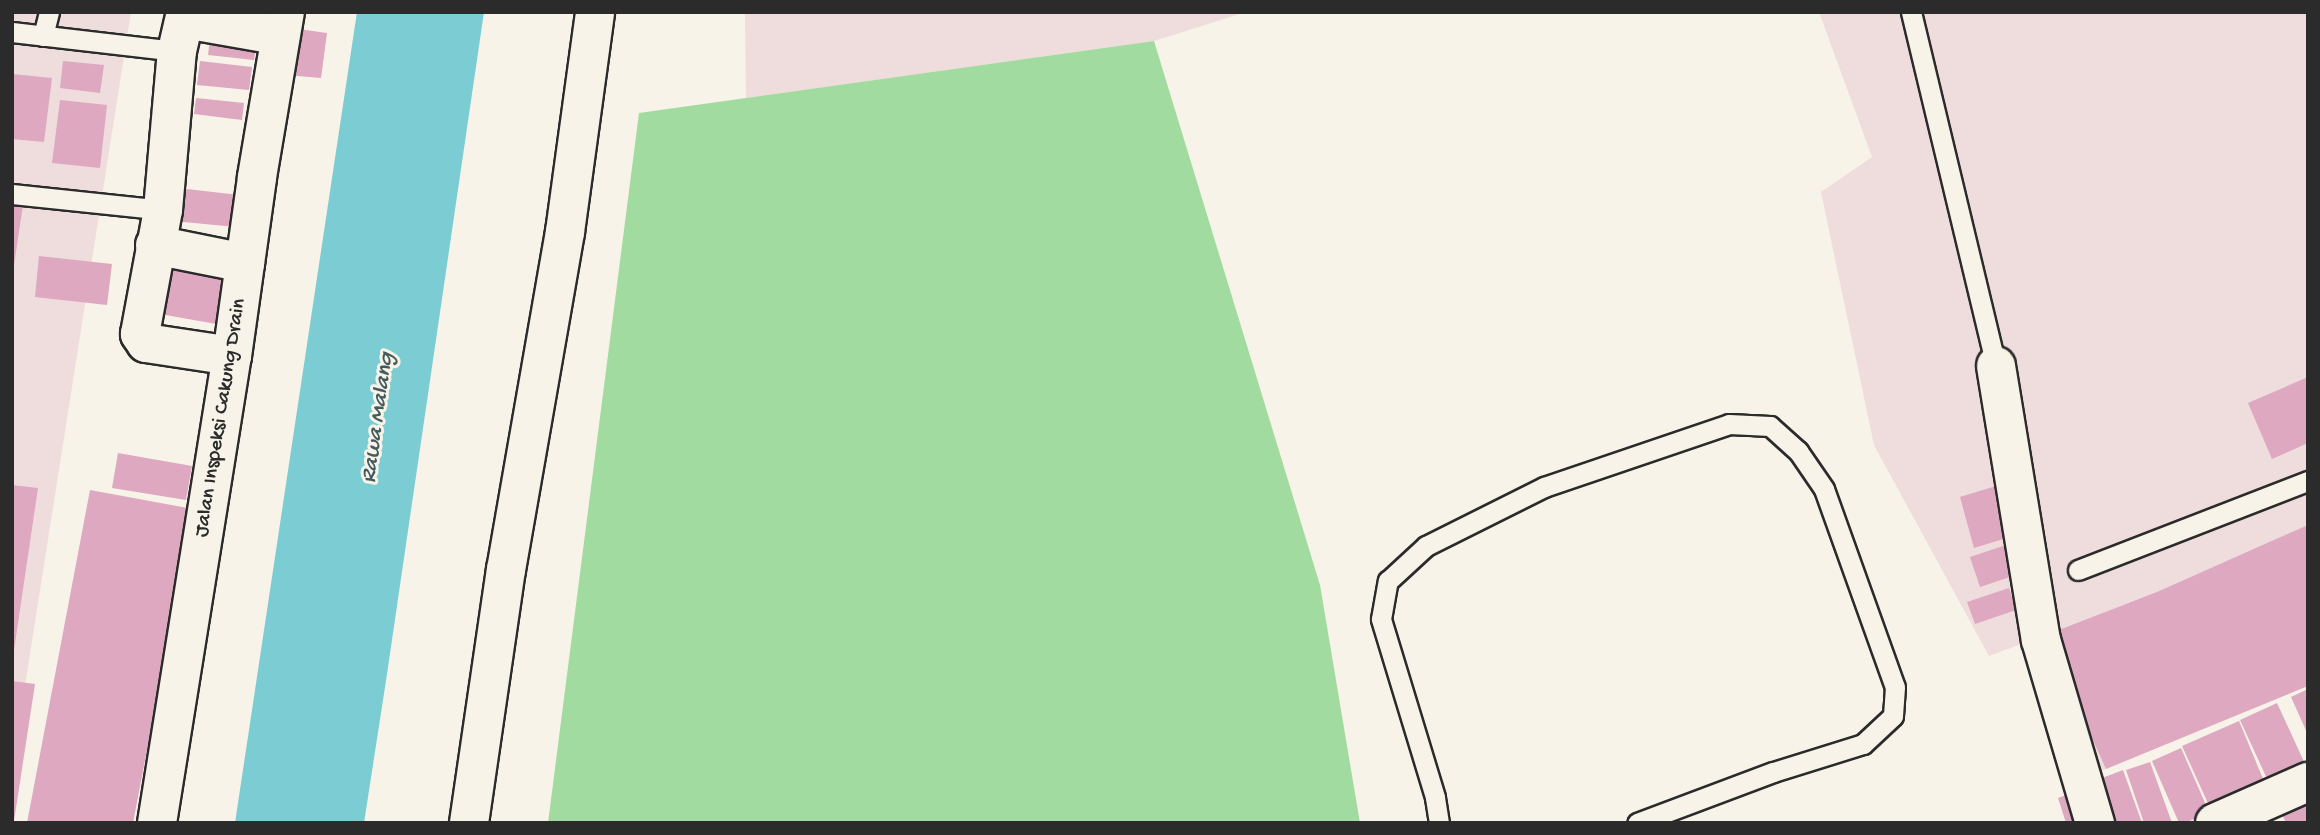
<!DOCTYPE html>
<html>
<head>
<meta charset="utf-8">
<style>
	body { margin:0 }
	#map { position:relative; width:2320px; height:835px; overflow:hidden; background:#f7f3e8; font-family:"Gochi Hand",sans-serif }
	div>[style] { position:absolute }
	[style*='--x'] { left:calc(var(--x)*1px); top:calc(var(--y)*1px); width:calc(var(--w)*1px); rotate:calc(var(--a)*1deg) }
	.built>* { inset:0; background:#efdcdc }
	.green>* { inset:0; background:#a2dba0 }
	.water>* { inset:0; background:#7bccd3 }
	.building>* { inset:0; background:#dda8c0 }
	.roads { filter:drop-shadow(2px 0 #2b2b2b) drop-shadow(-2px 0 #2b2b2b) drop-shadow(0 2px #2b2b2b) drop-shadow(0 -2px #2b2b2b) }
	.service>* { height:19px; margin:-9.5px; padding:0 9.5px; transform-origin:9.5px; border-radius:9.5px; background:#f7f3e8 }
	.minor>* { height:38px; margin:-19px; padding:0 19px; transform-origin:19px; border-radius:19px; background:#f7f3e8 }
	.tertiary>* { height:38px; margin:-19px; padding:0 19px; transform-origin:19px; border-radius:19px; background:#f7f3e8 }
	span { translate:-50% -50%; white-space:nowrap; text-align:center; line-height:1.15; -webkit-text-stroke:6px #f7f3e8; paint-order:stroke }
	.street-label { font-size:21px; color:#2b2b2b }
	.water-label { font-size:23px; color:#435b5d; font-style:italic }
	.frame { position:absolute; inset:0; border:14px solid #2b2b2b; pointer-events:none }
</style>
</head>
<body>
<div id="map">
	<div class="built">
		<i style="clip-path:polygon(12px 12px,131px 12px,12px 768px)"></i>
		<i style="clip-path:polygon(745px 12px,1246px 12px,1154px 41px,746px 98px)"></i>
		<i style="clip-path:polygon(1819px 12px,2308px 12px,2308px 684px,2089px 776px,2045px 635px,1989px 656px,1874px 445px,1821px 192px,1872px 157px)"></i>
	</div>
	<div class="green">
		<i style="clip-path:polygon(1154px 41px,1320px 585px,1360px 823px,548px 823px,639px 113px)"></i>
	</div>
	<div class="water">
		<i style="clip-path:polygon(357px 12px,484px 12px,387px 674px,364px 823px,235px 823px)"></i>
	</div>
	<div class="building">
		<i style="clip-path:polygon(291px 28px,327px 33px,321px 78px,286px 75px)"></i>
		<i style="clip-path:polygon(211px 30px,258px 35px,254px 60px,208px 55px)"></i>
		<i style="clip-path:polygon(63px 61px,104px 65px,100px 93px,60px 88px)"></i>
		<i style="clip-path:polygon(200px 61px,252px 67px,249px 90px,197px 85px)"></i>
		<i style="clip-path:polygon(12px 74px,52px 78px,44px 142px,12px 139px)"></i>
		<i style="clip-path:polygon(196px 98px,244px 103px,242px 120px,194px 114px)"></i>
		<i style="clip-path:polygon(60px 100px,107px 105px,100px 168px,52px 163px)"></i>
		<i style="clip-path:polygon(178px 188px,239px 195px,236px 227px,173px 221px)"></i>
		<i style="clip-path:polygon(12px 204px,23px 205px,14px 265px,12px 265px)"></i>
		<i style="clip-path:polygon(160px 254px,226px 265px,216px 324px,149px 312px)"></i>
		<i style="clip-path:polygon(39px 256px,112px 264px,107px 305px,35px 297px)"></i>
		<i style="clip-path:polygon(2308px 377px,2308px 443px,2272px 459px,2248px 403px)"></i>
		<i style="clip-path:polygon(118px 453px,192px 466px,186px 500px,112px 488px)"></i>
		<i style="clip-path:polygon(12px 485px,38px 488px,14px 650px,12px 650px)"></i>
		<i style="clip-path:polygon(1996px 486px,2010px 537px,1974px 548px,1960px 497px)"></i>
		<i style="clip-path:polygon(90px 490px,193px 509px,133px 823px,27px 823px)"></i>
		<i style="clip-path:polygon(2308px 525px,2308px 686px,2106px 769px,2046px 635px,2157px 592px)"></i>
		<i style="clip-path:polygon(2006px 545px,2016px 575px,1980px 587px,1970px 557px)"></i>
		<i style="clip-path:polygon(2009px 588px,2016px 610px,1975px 624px,1967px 602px)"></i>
		<i style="clip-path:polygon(12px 681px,35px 684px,14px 821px,12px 821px)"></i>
		<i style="clip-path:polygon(2308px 689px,2308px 735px,2291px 697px)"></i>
		<i style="clip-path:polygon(2277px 703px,2306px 766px,2269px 783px,2240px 720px)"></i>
		<i style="clip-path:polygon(2239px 721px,2266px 786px,2211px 810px,2182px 746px)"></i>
		<i style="clip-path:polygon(2181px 748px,2209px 812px,2185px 823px,2179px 823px,2152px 761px)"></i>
		<i style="clip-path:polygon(2150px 762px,2172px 823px,2144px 823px,2126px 770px)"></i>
		<i style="clip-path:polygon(2123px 770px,2142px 823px,2112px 823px,2097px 780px)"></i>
		<i style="clip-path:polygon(2077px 791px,2088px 823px,2066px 823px,2058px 798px)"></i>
		<i style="clip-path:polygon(2308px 800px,2308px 823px,2286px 823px,2277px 803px)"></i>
	</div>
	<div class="roads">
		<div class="service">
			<i style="--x:1911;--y:12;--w:364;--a:76.5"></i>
			<i style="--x:12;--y:32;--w:166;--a:6.6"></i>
			<i style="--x:43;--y:36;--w:25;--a:-76"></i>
			<i style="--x:12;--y:194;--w:152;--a:6"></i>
			<i style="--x:2078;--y:570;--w:247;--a:-21.2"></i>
			<i style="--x:1439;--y:823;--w:26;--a:-99"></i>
			<i style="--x:1435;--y:797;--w:186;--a:-106.9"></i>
			<i style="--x:1381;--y:619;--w:39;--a:-80"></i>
			<i style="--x:1388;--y:581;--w:52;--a:-42.6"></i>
			<i style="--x:1426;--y:546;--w:132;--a:-26.6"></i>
			<i style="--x:1544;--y:487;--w:195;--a:-18.8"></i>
			<i style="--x:1729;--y:424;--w:41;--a:2.8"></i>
			<i style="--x:1770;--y:426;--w:38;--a:42"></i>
			<i style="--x:1798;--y:451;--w:46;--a:55.6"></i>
			<i style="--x:1824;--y:489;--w:210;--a:70.3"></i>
			<i style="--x:1895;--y:687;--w:29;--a:94"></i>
			<i style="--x:1893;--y:716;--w:41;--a:137"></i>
			<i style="--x:1863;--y:744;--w:94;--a:162.7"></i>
			<i style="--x:1773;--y:772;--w:145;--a:159.4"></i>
		</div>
		<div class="minor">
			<i style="--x:185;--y:19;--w:97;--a:10"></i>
			<i style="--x:155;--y:245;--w:92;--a:11.3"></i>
			<i style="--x:232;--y:356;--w:181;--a:-82"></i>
			<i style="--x:257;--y:177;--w:167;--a:-80.4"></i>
			<i style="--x:1996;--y:366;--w:278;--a:80.7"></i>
			<i style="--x:2041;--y:640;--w:191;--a:73.6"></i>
			<i style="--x:469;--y:823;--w:256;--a:-81.7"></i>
			<i style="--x:506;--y:570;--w:343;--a:-80.1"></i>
			<i style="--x:565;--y:232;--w:222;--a:-82.2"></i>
			<i style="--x:2215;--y:823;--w:102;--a:-23.8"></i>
		</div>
		<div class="tertiary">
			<i style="--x:157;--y:823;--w:473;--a:-80.9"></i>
			<i style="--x:232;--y:356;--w:87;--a:-171.4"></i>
			<i style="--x:146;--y:343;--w:11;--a:-124"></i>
			<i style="--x:140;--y:334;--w:126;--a:-79.5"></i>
			<i style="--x:163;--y:210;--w:160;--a:-85"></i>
			<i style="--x:177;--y:51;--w:40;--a:-77"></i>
		</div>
	</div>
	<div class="street-label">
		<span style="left:222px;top:418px;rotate:-81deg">Jalan Inspeksi Cakung Drain</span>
	</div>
	<div class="water-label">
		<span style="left:379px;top:418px;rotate:-82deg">Rawa Malang</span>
	</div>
	<div class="frame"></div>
</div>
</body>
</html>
